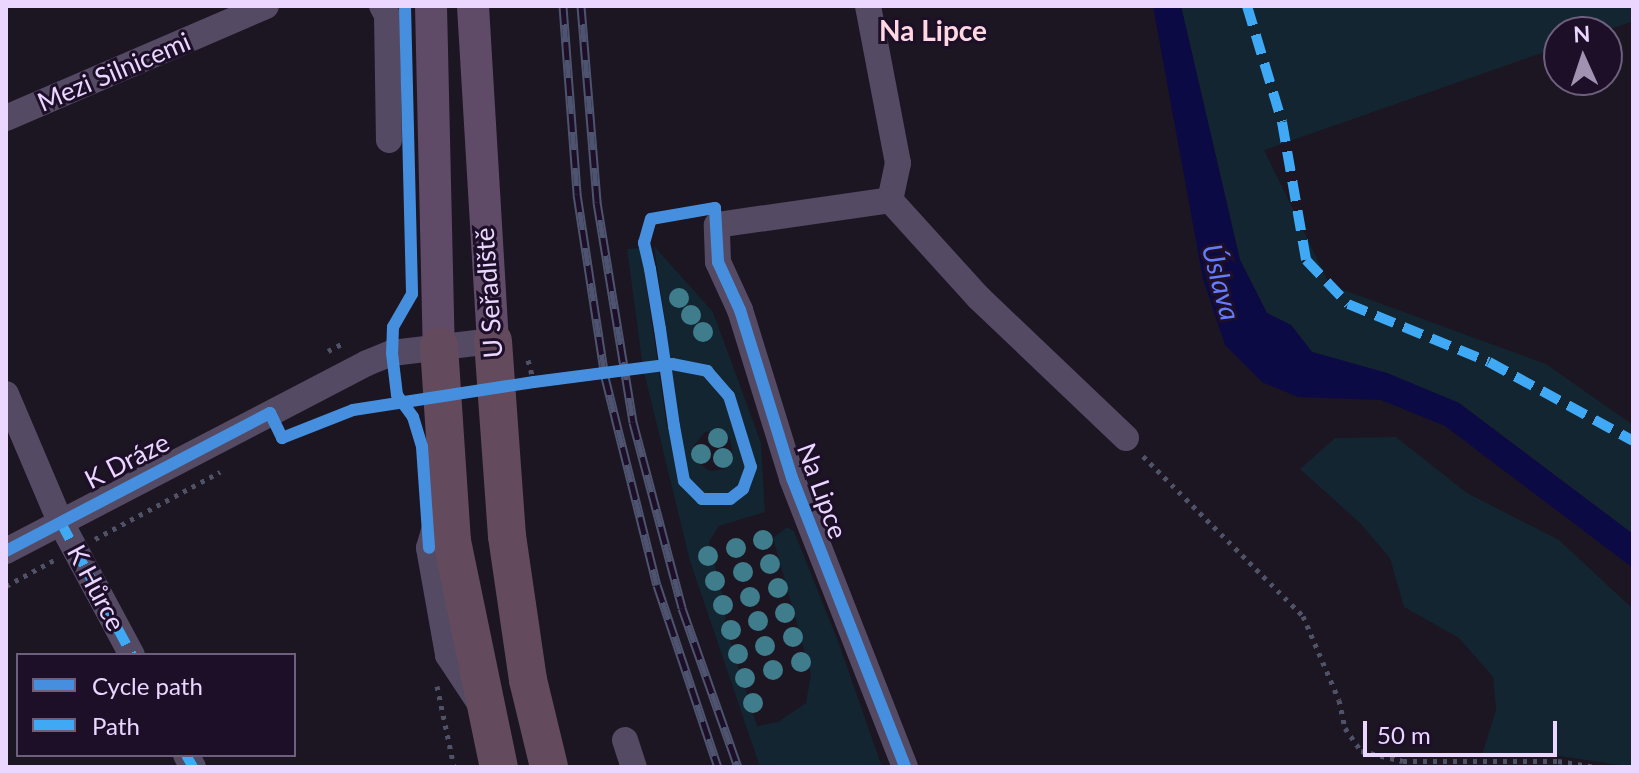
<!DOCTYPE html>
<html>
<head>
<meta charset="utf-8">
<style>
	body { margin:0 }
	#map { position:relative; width:1639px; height:773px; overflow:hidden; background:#1c1522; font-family:Lato,sans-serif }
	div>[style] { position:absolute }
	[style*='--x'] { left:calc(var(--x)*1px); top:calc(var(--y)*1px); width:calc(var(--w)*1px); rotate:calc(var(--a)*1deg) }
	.green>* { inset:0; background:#132530 }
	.water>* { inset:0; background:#0c0a44 }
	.path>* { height:5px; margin-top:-2.5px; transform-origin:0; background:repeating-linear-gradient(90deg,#505267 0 4px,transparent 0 10px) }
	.minor>* { height:26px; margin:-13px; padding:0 13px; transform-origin:13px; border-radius:13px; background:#544a63 }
	.major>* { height:32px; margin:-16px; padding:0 16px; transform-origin:16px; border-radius:16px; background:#5f4a68 }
	.highway>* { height:38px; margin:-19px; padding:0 19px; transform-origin:19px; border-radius:19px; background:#634b5d }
	.rail>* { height:9px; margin-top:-4.5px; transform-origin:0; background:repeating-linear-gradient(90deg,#1d0f28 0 18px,#4e5470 0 36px); box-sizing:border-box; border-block:2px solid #4e5470 }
	.quiet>* { height:10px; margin-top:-5px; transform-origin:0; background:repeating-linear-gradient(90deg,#3fa9f5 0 20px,transparent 0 30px) }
	.cycleway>* { height:12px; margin:-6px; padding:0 6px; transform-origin:6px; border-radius:6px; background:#468fdf }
	.trees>* { width:20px; height:20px; margin:-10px; border-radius:50%; background:#407d8c }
	span { translate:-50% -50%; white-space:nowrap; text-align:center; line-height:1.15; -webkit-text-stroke:6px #1d0f28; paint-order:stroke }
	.street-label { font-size:26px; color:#ead6ff }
	.neighbourhood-label { font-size:28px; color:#ffd8e2; font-weight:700 }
	.water-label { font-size:28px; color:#647dff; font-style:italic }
	.frame { position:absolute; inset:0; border:8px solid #ead6ff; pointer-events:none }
	.legend { position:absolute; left:16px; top:653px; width:280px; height:104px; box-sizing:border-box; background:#1d0f28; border:2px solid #6f5f7e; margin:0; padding:10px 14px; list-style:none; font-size:24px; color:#ead6ff }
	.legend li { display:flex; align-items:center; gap:16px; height:40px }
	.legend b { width:40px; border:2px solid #6f5f7e }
	.north { position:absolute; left:1543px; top:16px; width:80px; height:80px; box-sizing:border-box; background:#1d0f28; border:2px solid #6f5f7e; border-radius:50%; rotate:357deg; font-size:22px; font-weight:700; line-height:32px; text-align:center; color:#ead6ff }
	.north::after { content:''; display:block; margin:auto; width:28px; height:36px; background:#a292b2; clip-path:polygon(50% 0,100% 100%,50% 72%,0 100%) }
	.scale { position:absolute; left:1363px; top:721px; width:194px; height:36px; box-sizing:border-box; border:4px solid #ead6ff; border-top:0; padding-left:10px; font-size:24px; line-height:28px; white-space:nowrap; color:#ead6ff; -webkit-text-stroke:6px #1d0f28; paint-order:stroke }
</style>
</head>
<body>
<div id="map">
	<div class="green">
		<i style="clip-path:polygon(1181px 6px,1633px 6px,1633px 21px,1603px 32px,1559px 32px,1559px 47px,1264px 150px,1330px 285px,1546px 364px,1633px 425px,1633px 534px,1459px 403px,1387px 373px,1312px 352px,1291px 325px,1267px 313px,1240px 260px)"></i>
		<i style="clip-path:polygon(evenodd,654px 246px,713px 312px,761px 443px,765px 512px,719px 526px,709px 542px,726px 608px,725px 624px,757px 726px,778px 722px,806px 703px,811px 674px,773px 538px,787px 527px,794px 531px,838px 641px,882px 767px,760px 767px,690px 561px,643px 368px,627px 249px,641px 248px,667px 427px,680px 425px,654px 246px,719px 431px,730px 439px,733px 458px,724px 469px,710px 471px,694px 460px,693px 447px,705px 432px,719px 431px)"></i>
		<i style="clip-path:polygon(1396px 437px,1467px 493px,1559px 540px,1633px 609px,1633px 767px,1553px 755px,1482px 755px,1496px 710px,1493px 677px,1459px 638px,1404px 607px,1390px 558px,1360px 523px,1300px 469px,1335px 438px)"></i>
	</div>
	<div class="water">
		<i style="clip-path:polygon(1153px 6px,1181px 6px,1240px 260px,1267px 313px,1291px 325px,1312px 352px,1387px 373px,1459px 403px,1633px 534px,1633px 568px,1445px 426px,1381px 400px,1298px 397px,1262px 382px,1225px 345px,1203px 279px)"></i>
	</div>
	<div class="path">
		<i style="--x:328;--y:351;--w:18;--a:-27"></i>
		<i style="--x:528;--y:360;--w:23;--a:75"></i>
		<i style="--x:1143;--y:456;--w:226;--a:45"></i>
		<i style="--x:1303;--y:616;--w:91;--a:66.8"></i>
		<i style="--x:1339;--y:700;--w:29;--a:78"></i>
		<i style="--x:1345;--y:728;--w:28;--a:55"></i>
		<i style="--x:1361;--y:751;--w:43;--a:13.4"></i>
		<i style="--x:1403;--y:761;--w:155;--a:0"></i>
		<i style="--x:1558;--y:761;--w:36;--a:9"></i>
		<i style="--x:95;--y:539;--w:142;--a:-28.2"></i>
		<i style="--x:6;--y:586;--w:55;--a:-28.4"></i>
		<i style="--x:437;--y:686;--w:83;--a:78.1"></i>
	</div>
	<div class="minor">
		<i style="--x:382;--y:6;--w:10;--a:61"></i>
		<i style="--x:387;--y:15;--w:125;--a:89.1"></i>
		<i style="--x:868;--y:6;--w:160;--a:79.2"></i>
		<i style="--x:898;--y:163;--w:38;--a:102"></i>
		<i style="--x:6;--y:118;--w:283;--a:-23.3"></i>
		<i style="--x:6;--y:394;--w:138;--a:67"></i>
		<i style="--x:60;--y:521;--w:152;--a:61.8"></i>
		<i style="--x:442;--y:503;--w:47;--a:106.1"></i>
		<i style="--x:429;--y:548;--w:109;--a:79.9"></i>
		<i style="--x:448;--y:655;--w:56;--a:56.6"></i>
		<i style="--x:6;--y:551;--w:407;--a:-27.5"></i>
		<i style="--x:367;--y:363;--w:27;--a:-22"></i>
		<i style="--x:392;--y:353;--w:102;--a:-6.8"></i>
		<i style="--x:625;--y:740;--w:28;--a:72"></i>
		<i style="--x:186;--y:755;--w:14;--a:60"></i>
		<i style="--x:905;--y:767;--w:310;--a:-111.4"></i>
		<i style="--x:792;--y:478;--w:176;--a:-107.2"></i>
		<i style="--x:740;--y:310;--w:53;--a:-114.6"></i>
		<i style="--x:718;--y:262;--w:37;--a:-92"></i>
		<i style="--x:717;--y:225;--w:175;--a:-8.2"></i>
		<i style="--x:890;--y:200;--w:132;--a:47.8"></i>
		<i style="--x:979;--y:298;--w:203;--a:43.6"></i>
	</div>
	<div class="major">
		<i style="--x:431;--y:6;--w:340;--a:88.7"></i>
		<i style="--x:473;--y:6;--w:336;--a:86.6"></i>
	</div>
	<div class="highway">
		<i style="--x:493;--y:341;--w:196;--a:85.9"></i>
		<i style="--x:507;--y:536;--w:146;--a:81.7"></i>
		<i style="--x:528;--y:680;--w:89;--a:76.4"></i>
		<i style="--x:439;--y:346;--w:195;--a:86.2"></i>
		<i style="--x:452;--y:541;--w:231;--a:78.3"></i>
	</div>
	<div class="rail">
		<i style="--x:563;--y:6;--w:189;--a:85.7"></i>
		<i style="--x:577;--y:194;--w:185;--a:81.3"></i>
		<i style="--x:605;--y:377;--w:214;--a:76"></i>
		<i style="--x:657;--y:585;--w:192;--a:71.5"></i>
		<i style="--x:581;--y:6;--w:197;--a:85.3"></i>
		<i style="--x:597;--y:202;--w:223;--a:80.7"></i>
		<i style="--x:633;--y:422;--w:192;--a:75.2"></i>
		<i style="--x:682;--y:608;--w:169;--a:70.6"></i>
	</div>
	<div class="quiet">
		<i style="--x:1247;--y:6;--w:121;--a:73.2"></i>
		<i style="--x:1282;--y:122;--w:140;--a:80.1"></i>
		<i style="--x:1306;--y:260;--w:61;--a:46.3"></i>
		<i style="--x:1348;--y:304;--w:152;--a:22.4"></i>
		<i style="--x:1489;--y:362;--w:164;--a:28.7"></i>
		<i style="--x:60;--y:521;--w:152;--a:61.8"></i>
		<i style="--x:186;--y:755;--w:14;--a:60"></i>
	</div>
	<div class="cycleway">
		<i style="--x:405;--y:6;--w:288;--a:88.6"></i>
		<i style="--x:412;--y:294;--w:38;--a:120"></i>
		<i style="--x:393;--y:327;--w:26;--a:92"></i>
		<i style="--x:392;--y:353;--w:42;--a:83.2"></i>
		<i style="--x:397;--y:395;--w:27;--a:54"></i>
		<i style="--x:413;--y:417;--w:31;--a:73"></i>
		<i style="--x:422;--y:447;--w:101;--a:86"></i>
		<i style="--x:6;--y:551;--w:298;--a:-27.6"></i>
		<i style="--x:270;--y:413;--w:28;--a:64"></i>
		<i style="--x:282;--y:438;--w:76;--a:-21.5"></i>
		<i style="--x:353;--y:410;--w:183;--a:-8.8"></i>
		<i style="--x:534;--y:382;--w:139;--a:-7.4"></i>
		<i style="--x:672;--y:364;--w:36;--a:11"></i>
		<i style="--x:707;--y:371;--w:33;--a:49"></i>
		<i style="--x:729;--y:396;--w:74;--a:72.8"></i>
		<i style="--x:751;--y:467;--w:23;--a:110"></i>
		<i style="--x:743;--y:489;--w:16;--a:142"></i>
		<i style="--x:730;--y:499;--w:28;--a:180"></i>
		<i style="--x:702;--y:499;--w:25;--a:-135"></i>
		<i style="--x:684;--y:481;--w:56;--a:-100.3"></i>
		<i style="--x:674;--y:426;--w:98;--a:-98.2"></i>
		<i style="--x:660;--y:329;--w:61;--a:-99.5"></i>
		<i style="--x:650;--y:269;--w:27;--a:-103"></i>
		<i style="--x:644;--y:243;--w:25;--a:-74"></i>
		<i style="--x:651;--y:219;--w:65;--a:-9.8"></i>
		<i style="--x:715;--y:208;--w:54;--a:86.8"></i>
		<i style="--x:718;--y:262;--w:53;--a:65.4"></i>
		<i style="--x:740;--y:310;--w:176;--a:72.8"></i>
		<i style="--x:792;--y:478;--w:310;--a:68.6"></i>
	</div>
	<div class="trees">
		<i style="left:679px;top:298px"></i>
		<i style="left:691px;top:315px"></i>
		<i style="left:703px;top:332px"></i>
		<i style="left:718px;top:438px"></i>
		<i style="left:701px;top:454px"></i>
		<i style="left:723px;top:458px"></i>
		<i style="left:763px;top:540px"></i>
		<i style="left:736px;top:548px"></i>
		<i style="left:708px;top:556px"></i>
		<i style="left:770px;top:564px"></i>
		<i style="left:743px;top:572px"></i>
		<i style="left:715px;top:581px"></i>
		<i style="left:778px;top:588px"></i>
		<i style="left:750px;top:597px"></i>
		<i style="left:723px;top:605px"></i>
		<i style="left:785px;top:613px"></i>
		<i style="left:758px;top:621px"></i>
		<i style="left:731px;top:630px"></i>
		<i style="left:793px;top:637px"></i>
		<i style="left:765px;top:646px"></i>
		<i style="left:738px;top:654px"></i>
		<i style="left:801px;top:662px"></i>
		<i style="left:773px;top:670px"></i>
		<i style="left:745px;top:678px"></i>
		<i style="left:753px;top:703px"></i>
	</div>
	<div class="street-label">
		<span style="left:114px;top:72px;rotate:-23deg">Mezi Silnicemi</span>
		<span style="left:489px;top:293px;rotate:-94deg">U Seřadiště</span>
		<span style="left:127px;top:461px;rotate:-27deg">K Dráze</span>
		<span style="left:822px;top:491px;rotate:70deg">Na Lipce</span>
		<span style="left:96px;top:588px;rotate:62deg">K Hůrce</span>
	</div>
	<div class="neighbourhood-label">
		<span style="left:933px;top:30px">Na Lipce</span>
	</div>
	<div class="water-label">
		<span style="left:1222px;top:282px;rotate:75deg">Úslava</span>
	</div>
	<div class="frame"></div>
	<ul class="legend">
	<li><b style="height:10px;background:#468fdf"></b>Cycle path</li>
	<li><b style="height:10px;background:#3fa9f5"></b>Path</li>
	</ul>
	<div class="north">N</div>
	<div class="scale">50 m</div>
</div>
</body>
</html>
